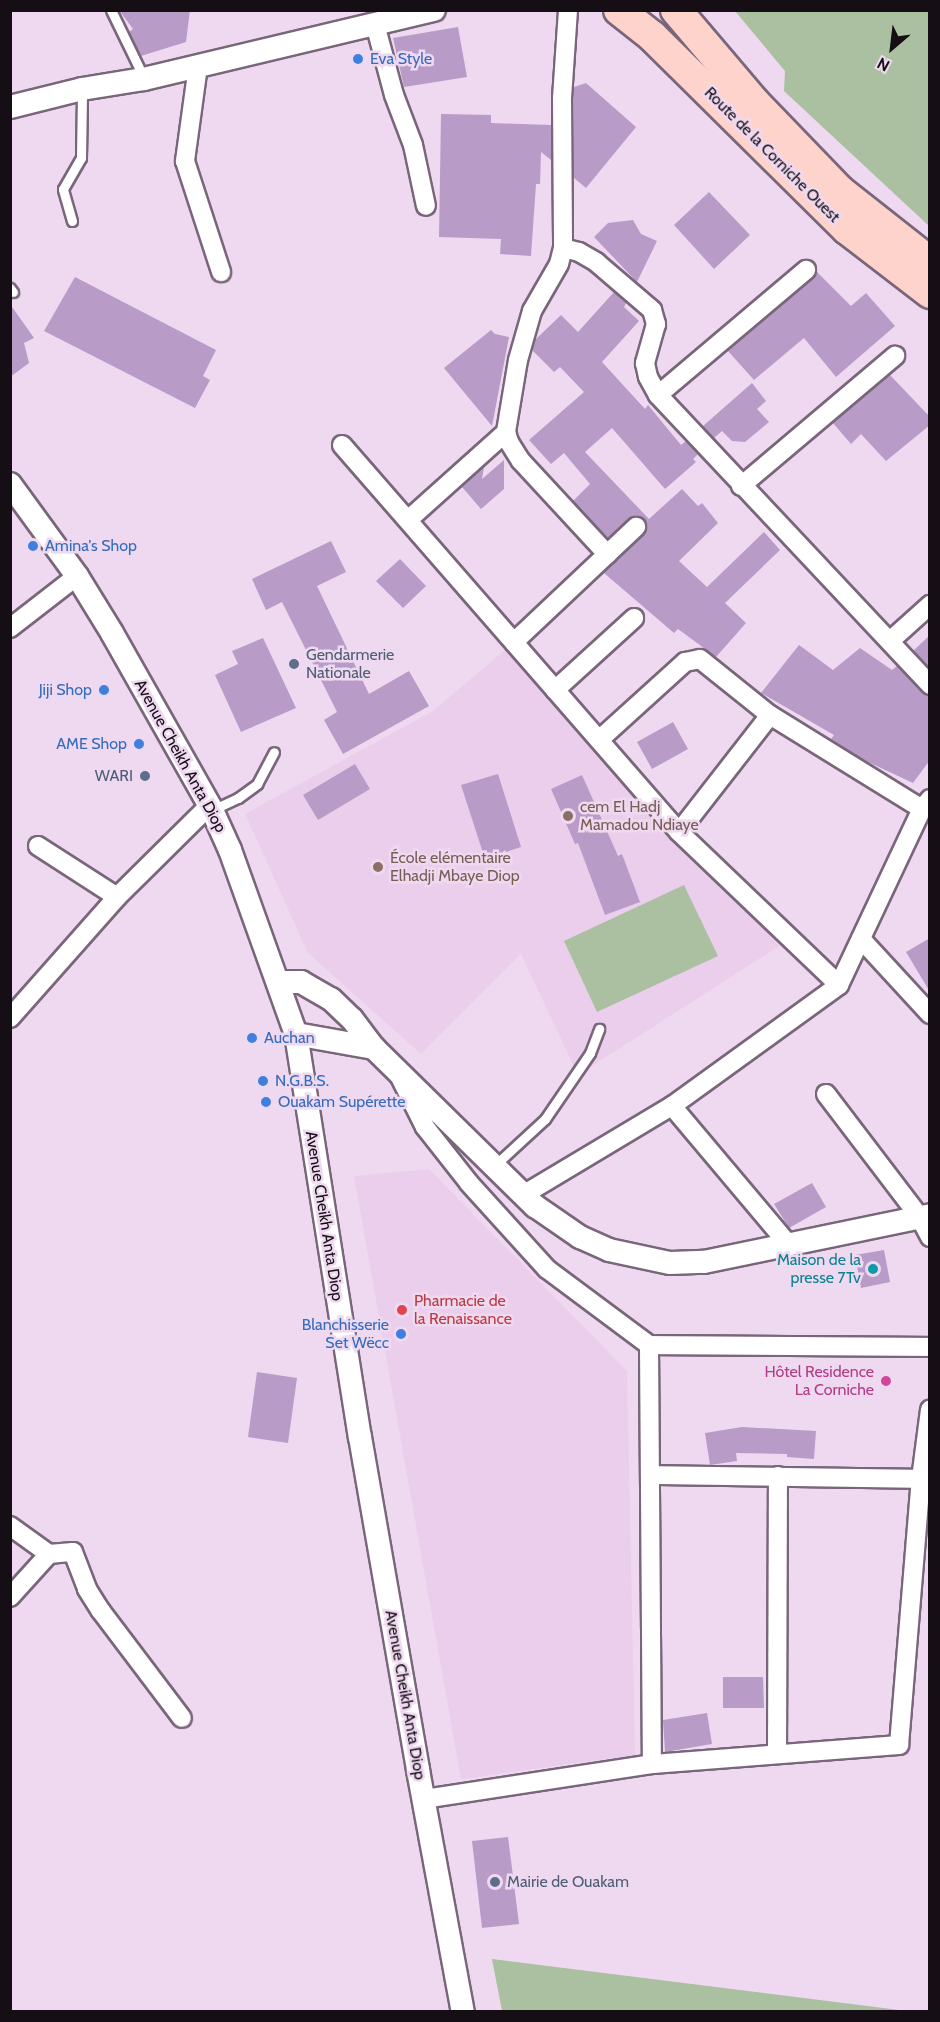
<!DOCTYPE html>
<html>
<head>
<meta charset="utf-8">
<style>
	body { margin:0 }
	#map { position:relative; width:940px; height:2022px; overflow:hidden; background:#efd9f0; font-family:Cabin,sans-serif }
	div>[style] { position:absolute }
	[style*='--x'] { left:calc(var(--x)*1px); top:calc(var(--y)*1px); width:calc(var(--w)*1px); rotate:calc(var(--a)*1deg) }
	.built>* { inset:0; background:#eaceec }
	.green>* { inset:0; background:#aac0a1 }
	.building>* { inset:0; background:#b99bc7 }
	.roads { filter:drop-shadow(2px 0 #79667a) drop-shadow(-2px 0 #79667a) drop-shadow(0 2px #79667a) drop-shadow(0 -2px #79667a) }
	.service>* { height:9px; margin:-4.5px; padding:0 4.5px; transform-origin:4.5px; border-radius:4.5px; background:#fff }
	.minor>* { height:18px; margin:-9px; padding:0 9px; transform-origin:9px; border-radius:9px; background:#fff }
	.tertiary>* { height:22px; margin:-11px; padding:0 11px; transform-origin:11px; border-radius:11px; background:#fff }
	.trunk>* { height:30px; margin:-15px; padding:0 15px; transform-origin:15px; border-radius:15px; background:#fed3cc }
	.dots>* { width:16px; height:16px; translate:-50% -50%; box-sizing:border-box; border:3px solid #efd9f0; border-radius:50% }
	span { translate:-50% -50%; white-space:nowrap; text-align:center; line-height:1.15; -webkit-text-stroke:5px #efd9f0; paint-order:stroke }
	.shop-label { font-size:16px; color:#366cbe }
	.left { translate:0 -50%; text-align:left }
	.right { translate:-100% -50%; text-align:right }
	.street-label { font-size:16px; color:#150e15 }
	.service-label { font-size:16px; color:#4e5e75 }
	.education-label { font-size:16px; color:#785e54 }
	.culture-label { font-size:16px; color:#0d838f }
	.health-label { font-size:16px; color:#be3a42 }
	.hotel-label { font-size:16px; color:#b23c85 }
	.frame { position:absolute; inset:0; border:12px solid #150e15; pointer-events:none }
	.north { position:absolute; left:862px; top:18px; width:60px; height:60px; -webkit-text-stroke:4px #efd9f0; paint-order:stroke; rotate:208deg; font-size:16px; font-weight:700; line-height:24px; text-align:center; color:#150e15 }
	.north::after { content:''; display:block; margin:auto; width:21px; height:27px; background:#150e15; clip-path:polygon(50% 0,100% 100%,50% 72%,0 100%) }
</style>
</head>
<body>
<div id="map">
	<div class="built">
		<i style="clip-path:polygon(514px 642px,779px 946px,578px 1075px,521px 954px,421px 1054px,308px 953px,245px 814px,433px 711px)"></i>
		<i style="clip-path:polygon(429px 1169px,627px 1371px,635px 1755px,461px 1779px,354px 1176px)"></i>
	</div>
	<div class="green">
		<i style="clip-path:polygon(735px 11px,929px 11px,929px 226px,784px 91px,785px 71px)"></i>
		<i style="clip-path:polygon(684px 885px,718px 956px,597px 1012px,564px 941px)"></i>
		<i style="clip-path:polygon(492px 1959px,907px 2011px,502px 2011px)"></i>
	</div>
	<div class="building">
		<i style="clip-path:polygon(119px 10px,190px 10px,186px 42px,141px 56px,129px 32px,133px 29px)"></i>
		<i style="clip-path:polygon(458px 27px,467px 77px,404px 87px,393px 38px)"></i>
		<i style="clip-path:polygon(586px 83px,636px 127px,586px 188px,574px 178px,573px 98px,574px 87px)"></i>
		<i style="clip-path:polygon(441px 114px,491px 115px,491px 123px,551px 125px,551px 160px,541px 152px,540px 184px,536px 184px,531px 256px,500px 254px,501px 239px,439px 237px)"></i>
		<i style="clip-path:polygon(709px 192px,750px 235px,714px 269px,674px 225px)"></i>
		<i style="clip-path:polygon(633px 220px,641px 234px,657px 241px,637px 282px,594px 237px,608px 223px)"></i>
		<i style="clip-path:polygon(817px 272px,851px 306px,866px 293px,895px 326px,836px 377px,804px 338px,754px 380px,728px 351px,813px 279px)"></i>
		<i style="clip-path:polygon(75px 277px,216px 350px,203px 376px,210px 380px,195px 408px,44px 331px)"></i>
		<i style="clip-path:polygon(614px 292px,626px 303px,624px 307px,639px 321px,602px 362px,645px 409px,648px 405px,681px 445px,686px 441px,698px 454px,693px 459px,696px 462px,665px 489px,612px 428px,585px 452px,649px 519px,682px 489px,698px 506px,702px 503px,718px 523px,679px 561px,707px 587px,764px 532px,780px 550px,725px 603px,746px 623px,716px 657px,678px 629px,674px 633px,604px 573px,644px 535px,647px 530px,645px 520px,633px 516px,608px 538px,573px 501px,590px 484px,564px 453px,551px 464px,529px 440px,584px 392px,560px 367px,554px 372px,532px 350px,535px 340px,561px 315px,578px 332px)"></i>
		<i style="clip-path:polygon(10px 304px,34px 338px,24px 343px,29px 363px,10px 377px)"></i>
		<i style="clip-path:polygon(491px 330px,495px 334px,509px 337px,492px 426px,444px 368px)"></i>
		<i style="clip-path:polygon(890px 375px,930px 417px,930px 425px,886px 461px,861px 434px,851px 444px,833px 423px)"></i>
		<i style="clip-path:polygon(752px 383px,766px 401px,757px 409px,769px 422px,745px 442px,732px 441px,722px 431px,714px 438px,703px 426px)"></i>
		<i style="clip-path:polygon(504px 460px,504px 489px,481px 509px,462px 487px,484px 467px,482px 479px)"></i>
		<i style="clip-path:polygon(331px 541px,346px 572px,317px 586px,369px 694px,409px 671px,429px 706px,343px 754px,324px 720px,337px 712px,282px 602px,266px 610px,252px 579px)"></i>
		<i style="clip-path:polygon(400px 559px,426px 586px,403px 608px,376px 581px)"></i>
		<i style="clip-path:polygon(930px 635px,930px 668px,913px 651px)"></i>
		<i style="clip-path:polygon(263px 638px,296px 708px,241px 732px,215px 675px,238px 664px,232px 651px)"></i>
		<i style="clip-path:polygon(799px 645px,833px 670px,860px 648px,892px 670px,897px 666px,922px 693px,930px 696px,930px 760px,913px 783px,864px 760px,831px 739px,834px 735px,761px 693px)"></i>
		<i style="clip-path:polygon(673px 722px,688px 749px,652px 769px,637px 742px)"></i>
		<i style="clip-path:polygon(355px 764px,370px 789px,318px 820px,303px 795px)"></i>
		<i style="clip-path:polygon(498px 774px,521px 847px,485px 859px,461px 785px)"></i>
		<i style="clip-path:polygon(582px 775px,618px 856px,622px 854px,640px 902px,605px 915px,578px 843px,575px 844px,551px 789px)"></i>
		<i style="clip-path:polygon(930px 938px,930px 992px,906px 952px)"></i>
		<i style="clip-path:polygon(812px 1183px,826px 1207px,789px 1228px,774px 1204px)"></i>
		<i style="clip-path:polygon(884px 1250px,890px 1282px,861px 1288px,855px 1255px)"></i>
		<i style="clip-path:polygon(257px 1372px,297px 1378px,288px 1443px,248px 1437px)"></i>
		<i style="clip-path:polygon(742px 1427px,816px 1431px,814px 1459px,787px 1457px,787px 1454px,736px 1453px,737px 1461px,710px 1465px,705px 1433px)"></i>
		<i style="clip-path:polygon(723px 1677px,763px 1677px,764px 1708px,723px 1708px)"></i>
		<i style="clip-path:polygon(707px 1713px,712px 1744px,665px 1752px,663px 1720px)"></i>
		<i style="clip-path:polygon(508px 1837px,519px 1924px,482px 1928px,472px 1841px)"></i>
	</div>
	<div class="roads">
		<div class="service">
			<i style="--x:111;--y:10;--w:76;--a:64.1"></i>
			<i style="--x:72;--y:221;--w:33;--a:-106"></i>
			<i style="--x:63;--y:189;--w:36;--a:-60"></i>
			<i style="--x:81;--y:158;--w:67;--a:-89.1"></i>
			<i style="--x:10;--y:288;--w:5;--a:53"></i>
			<i style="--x:212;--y:810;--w:29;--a:-25"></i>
			<i style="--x:238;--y:798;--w:24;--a:-36"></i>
			<i style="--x:257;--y:784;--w:36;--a:-62"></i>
			<i style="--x:494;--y:1166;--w:69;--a:-42.7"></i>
			<i style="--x:545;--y:1119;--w:80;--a:-55.7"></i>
			<i style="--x:590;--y:1053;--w:26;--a:-69"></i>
		</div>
		<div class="minor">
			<i style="--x:568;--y:10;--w:88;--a:93.9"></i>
			<i style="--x:562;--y:98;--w:150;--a:89.6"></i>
			<i style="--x:563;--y:248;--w:16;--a:104"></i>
			<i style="--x:559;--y:264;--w:54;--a:119.9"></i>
			<i style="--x:532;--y:311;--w:51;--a:105.9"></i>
			<i style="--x:518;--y:360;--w:73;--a:99.5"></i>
			<i style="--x:506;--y:432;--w:10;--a:73"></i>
			<i style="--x:509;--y:442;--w:22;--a:58"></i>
			<i style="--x:521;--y:461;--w:127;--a:47.2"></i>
			<i style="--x:375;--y:24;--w:73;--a:75"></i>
			<i style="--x:394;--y:95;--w:53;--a:69.2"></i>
			<i style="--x:413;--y:145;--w:62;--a:78"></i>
			<i style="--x:198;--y:66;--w:96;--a:97.8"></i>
			<i style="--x:185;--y:161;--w:117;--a:72"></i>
			<i style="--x:563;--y:248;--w:16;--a:14"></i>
			<i style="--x:579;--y:252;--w:20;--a:30"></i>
			<i style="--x:596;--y:262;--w:74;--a:40.6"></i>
			<i style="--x:652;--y:310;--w:15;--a:74"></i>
			<i style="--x:656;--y:324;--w:41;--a:105.8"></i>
			<i style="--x:645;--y:363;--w:14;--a:78"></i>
			<i style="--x:648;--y:377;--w:21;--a:61"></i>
			<i style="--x:658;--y:395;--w:398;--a:46.8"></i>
			<i style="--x:658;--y:395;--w:194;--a:-40.2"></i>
			<i style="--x:342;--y:445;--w:513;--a:48.95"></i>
			<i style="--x:679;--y:832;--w:221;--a:43.7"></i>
			<i style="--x:741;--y:486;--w:202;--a:-40.2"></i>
			<i style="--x:408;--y:520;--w:132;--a:-41.9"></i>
			<i style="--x:10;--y:628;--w:85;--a:-37.8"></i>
			<i style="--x:890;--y:641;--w:54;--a:-42"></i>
			<i style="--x:514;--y:642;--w:168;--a:-43.3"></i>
			<i style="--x:555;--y:690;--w:107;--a:-42.3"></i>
			<i style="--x:599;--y:740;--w:116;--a:-42.2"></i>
			<i style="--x:685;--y:662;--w:15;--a:-11"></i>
			<i style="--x:700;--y:659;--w:90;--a:38.7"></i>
			<i style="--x:770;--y:715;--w:179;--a:31.7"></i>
			<i style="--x:679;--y:832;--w:148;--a:-52.1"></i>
			<i style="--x:38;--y:846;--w:94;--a:32.8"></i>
			<i style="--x:861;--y:939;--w:102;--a:47.4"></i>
			<i style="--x:10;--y:1018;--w:162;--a:-48.5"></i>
			<i style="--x:117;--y:897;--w:129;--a:-44.7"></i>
			<i style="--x:399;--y:1075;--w:58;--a:63.4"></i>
			<i style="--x:425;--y:1127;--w:71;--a:51.8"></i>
			<i style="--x:469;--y:1183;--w:116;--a:47.8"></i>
			<i style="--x:547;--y:1269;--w:127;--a:36.7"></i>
			<i style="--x:649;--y:1345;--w:281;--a:0.4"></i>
			<i style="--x:826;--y:1094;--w:153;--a:52.7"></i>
			<i style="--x:919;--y:1216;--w:24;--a:62"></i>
			<i style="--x:672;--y:1106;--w:182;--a:49.9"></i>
			<i style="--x:523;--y:1195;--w:174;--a:-30.9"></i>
			<i style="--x:672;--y:1106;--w:206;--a:-35.9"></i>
			<i style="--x:839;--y:985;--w:195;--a:-64.8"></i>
			<i style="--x:922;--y:809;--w:13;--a:-51"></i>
			<i style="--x:649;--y:1345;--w:419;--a:89.6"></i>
			<i style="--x:650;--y:1475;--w:271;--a:0.8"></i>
			<i style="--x:10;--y:1526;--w:48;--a:35.7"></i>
			<i style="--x:10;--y:1597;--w:58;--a:-47.8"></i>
			<i style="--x:49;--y:1554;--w:24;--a:-5"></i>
			<i style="--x:73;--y:1552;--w:40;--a:69"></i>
			<i style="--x:87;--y:1589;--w:26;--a:58"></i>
			<i style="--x:101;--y:1611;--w:134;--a:52.9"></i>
			<i style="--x:777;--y:1752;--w:276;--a:-89.8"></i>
			<i style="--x:424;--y:1799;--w:231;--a:-8.7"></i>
			<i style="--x:652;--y:1764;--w:248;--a:-4.4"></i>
			<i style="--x:899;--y:1745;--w:267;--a:-85.3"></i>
			<i style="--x:921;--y:1479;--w:70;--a:-82.6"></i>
		</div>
		<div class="tertiary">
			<i style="--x:10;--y:107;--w:74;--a:-14"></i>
			<i style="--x:82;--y:89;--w:63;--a:-9.2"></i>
			<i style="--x:144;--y:79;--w:298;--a:-13.4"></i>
			<i style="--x:10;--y:484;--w:114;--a:53.9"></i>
			<i style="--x:77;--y:576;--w:67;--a:58.4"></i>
			<i style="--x:112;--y:633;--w:203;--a:60.5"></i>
			<i style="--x:212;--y:810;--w:44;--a:65.8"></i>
			<i style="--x:230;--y:850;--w:195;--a:70.3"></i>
			<i style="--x:296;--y:1034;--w:408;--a:81"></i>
			<i style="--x:360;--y:1437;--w:338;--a:80.1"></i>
			<i style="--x:418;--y:1770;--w:246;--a:79.5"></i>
			<i style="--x:279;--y:982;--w:22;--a:0"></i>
			<i style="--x:301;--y:982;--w:34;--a:30"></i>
			<i style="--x:331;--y:999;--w:29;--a:44"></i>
			<i style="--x:352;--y:1019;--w:36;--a:53"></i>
			<i style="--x:374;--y:1048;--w:226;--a:44.5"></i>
			<i style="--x:535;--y:1206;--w:55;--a:34.6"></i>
			<i style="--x:580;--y:1237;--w:32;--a:24"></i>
			<i style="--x:609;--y:1250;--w:62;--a:12"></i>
			<i style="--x:670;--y:1263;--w:34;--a:-2"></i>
			<i style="--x:704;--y:1262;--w:231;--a:-11.7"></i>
			<i style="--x:296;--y:1034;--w:79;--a:10.2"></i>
		</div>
		<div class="trunk">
			<i style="--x:619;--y:10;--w:42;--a:38.2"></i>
			<i style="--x:652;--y:36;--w:274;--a:44.7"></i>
			<i style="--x:847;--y:229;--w:105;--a:37.6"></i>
			<i style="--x:676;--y:10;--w:122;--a:49.7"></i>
			<i style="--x:755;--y:103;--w:122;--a:46"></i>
			<i style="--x:840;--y:191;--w:115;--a:38.3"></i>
		</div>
	</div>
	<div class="dots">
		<i style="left:358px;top:59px;background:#3f7fe0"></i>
		<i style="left:33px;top:546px;background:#3f7fe0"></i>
		<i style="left:294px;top:664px;background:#5c6f8a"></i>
		<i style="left:104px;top:690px;background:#3f7fe0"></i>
		<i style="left:139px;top:744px;background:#3f7fe0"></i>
		<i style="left:145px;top:776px;background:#5c6f8a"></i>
		<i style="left:568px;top:816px;background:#8d6e63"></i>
		<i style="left:378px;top:867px;background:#8d6e63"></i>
		<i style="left:252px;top:1038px;background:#3f7fe0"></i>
		<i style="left:263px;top:1081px;background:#3f7fe0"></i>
		<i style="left:266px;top:1102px;background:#3f7fe0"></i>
		<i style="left:873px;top:1269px;background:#0f9aa8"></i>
		<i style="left:402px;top:1310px;background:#e0444e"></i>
		<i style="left:401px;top:1334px;background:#3f7fe0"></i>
		<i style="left:886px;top:1381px;background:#d1479c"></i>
		<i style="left:495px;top:1882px;background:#5c6f8a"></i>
	</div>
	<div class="shop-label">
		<span class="left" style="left:370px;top:59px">Eva Style</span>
		<span class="left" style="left:45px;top:546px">Amina's Shop</span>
		<span class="right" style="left:92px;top:690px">Jiji Shop</span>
		<span class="right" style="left:127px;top:744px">AME Shop</span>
		<span class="left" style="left:264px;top:1038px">Auchan</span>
		<span class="left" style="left:275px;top:1081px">N.G.B.S.</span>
		<span class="left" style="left:278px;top:1102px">Ouakam Supérette</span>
		<span class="right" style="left:389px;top:1334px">Blanchisserie<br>Set Wëcc</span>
	</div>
	<div class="street-label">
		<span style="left:772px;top:155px;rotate:45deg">Route de la Corniche Ouest</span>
		<span style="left:180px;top:756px;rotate:61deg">Avenue Cheikh Anta Diop</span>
		<span style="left:324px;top:1216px;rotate:81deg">Avenue Cheikh Anta Diop</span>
		<span style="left:405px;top:1695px;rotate:80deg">Avenue Cheikh Anta Diop</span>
	</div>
	<div class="service-label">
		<span class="left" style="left:306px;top:664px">Gendarmerie<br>Nationale</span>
		<span class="right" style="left:133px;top:776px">WARI</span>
		<span class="left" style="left:507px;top:1882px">Mairie de Ouakam</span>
	</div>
	<div class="education-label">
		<span class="left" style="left:580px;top:816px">cem El Hadj<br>Mamadou Ndiaye</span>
		<span class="left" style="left:390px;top:867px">École elémentaire<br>Elhadji Mbaye Diop</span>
	</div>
	<div class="culture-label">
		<span class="right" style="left:861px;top:1269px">Maison de la<br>presse 7Tv</span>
	</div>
	<div class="health-label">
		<span class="left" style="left:414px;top:1310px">Pharmacie de<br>la Renaissance</span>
	</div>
	<div class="hotel-label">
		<span class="right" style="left:874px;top:1381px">Hôtel Residence<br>La Corniche</span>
	</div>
	<div class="frame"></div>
	<div class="north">N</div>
</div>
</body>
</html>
